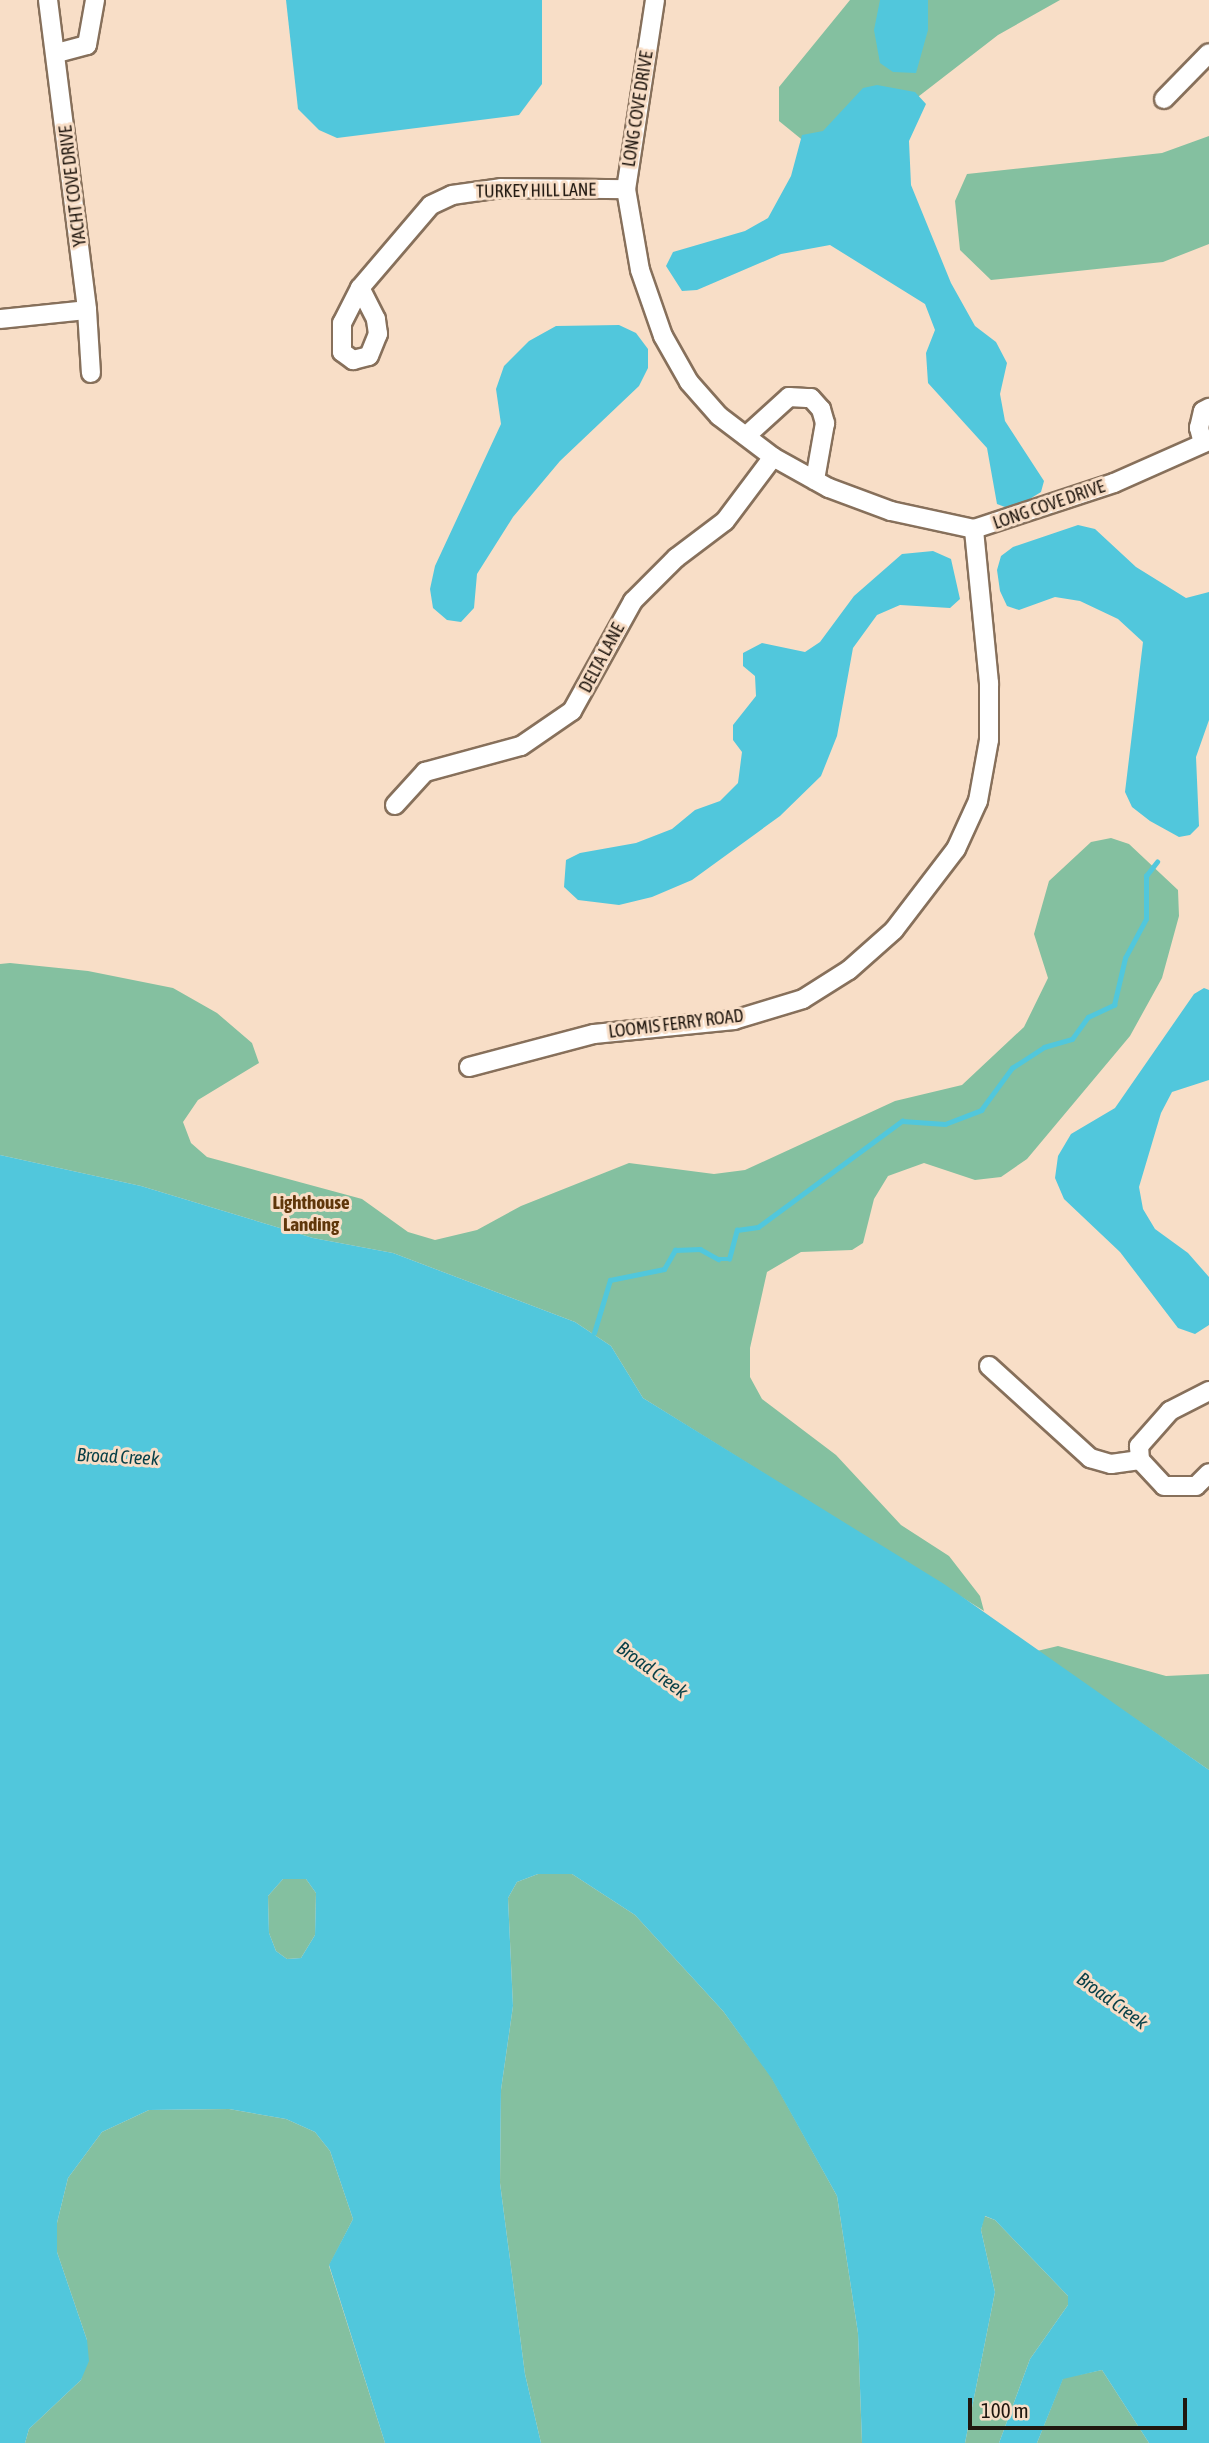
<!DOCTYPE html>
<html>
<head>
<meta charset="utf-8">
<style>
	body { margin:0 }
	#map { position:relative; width:1209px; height:2443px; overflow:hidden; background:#f8dec7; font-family:"Asap Condensed",sans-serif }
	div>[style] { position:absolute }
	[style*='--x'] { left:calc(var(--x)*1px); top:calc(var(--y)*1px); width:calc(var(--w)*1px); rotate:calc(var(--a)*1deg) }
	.green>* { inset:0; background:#84c0a0 }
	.water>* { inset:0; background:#51c7dc }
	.stream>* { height:4.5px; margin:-2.25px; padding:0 2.25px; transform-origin:2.25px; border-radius:2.25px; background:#51c7dc }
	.roads { filter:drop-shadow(2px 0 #87705b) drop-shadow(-2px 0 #87705b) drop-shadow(0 2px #87705b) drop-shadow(0 -2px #87705b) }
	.minor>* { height:18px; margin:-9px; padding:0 9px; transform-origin:9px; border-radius:9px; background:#fff }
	span { translate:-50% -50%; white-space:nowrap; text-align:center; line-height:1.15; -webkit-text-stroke:6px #f8dec7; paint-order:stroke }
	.street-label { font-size:18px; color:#20170f }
	.neighbourhood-label { font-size:19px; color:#5f360a; font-weight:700 }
	.water-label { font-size:19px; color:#073f47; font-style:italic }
	.scale { position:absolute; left:968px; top:2398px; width:219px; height:32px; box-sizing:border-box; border:4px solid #20170f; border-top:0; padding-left:9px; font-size:21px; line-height:24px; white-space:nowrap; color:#20170f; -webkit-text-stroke:5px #f8dec7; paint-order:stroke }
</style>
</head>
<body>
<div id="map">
	<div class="green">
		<i style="clip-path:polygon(850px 0,1060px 0,998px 35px,901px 110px,811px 147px,779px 121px,779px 87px)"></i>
		<i style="clip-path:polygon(1209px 136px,1209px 244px,1163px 262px,991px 280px,960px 250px,955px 201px,967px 174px,1162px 153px)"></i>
		<i style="clip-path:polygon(1111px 838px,1129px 844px,1178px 890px,1179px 916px,1162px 978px,1130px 1036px,1027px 1159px,1001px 1177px,975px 1180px,924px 1163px,888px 1176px,874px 1199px,863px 1243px,852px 1250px,801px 1252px,767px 1272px,750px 1348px,750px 1377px,762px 1399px,836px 1455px,901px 1525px,949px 1556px,980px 1596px,984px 1611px,643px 1398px,611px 1346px,575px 1322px,393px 1253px,313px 1238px,141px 1186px,0 1155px,0 964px,10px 963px,88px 971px,173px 988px,217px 1013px,252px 1043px,259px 1063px,198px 1100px,183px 1122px,191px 1143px,207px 1157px,362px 1199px,408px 1232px,435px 1240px,477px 1230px,521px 1206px,629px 1163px,714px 1174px,745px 1170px,895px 1101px,962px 1085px,1024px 1027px,1048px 978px,1034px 934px,1049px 881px,1091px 842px)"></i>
		<i style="clip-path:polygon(1058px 1646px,1166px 1676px,1209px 1674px,1209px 1770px,1037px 1651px)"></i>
		<i style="clip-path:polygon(538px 1874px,572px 1874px,635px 1915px,723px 2011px,772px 2078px,837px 2196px,858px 2333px,862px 2443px,541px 2443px,525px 2374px,500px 2183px,501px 2090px,513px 2006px,508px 1898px,517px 1882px)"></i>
		<i style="clip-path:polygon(283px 1879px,306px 1879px,316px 1893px,315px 1935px,301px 1958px,287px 1959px,276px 1951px,269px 1933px,268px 1896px)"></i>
		<i style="clip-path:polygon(229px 2109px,286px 2119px,315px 2132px,330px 2151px,353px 2219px,329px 2266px,385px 2443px,25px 2443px,29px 2429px,81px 2380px,87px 2340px,57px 2252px,57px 2223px,68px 2178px,102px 2132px,149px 2110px)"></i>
		<i style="clip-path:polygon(984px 2216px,995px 2220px,1068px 2296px,1068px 2305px,1030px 2359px,999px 2443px,965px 2443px,995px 2292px,981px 2230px)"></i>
		<i style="clip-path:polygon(1102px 2370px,1149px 2443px,1037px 2443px,1063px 2378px)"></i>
	</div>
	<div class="water">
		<i style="clip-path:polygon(286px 0,542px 0,542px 84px,519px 115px,337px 138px,319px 130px,298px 109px)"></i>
		<i style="clip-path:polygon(880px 0,928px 0,928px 30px,916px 73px,893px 72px,880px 63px,874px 30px)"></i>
		<i style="clip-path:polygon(877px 85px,915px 92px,926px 104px,909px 141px,911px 185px,951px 283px,975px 326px,996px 342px,1007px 363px,1000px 394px,1005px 421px,1044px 481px,1041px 492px,1020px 505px,1005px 507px,997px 504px,987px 448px,928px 383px,926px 353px,935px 330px,925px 304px,830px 245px,781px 254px,697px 290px,682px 291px,666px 266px,673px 252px,745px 231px,768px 218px,791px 176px,802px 135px,823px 131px,863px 88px)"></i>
		<i style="clip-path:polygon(619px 325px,636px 333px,648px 349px,648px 368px,639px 386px,560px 461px,513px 517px,477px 574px,474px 608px,461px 622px,447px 620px,433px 608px,430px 589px,435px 566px,501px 424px,496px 389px,504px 366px,529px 341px,556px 326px)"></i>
		<i style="clip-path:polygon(1078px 525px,1095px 529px,1136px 567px,1186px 598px,1209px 592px,1209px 720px,1196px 757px,1199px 826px,1190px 835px,1179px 837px,1150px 821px,1132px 807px,1125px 792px,1143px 642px,1118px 619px,1080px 601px,1055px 597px,1019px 610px,1007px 606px,1000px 591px,997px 570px,1001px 556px,1013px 547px)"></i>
		<i style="clip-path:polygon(933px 551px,951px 559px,960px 599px,950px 608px,900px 605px,877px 615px,853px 648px,837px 736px,821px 776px,780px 816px,692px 880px,652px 897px,619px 905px,578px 900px,564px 887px,566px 860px,580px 853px,636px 843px,672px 829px,695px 810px,720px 801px,738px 783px,742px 752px,733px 740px,733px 725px,756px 696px,755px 676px,743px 666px,743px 653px,762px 643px,805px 652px,820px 642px,854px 596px,902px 554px)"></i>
		<i style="clip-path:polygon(1204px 988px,1209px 990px,1209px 1080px,1172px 1092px,1161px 1113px,1139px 1187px,1143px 1209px,1155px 1229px,1188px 1253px,1209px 1277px,1209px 1325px,1195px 1334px,1178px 1328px,1120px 1252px,1064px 1199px,1055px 1178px,1058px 1156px,1071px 1134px,1115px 1108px,1194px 994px)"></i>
		<i style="clip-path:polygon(evenodd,0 1155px,141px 1186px,313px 1238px,393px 1253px,575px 1322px,611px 1346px,643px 1398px,944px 1584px,1209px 1770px,1209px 2443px,1149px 2443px,1102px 2370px,1063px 2379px,1037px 2443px,999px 2443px,1030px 2359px,1068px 2305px,1068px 2296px,995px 2220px,985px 2216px,981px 2230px,995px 2292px,965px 2443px,862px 2443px,858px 2333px,837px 2196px,772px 2079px,723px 2011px,635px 1915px,572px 1874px,538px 1874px,517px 1882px,508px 1898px,513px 2006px,501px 2090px,500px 2183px,525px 2374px,541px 2443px,385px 2443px,329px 2265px,353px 2219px,330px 2151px,315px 2132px,286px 2119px,229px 2109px,149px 2110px,102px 2132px,68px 2178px,57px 2223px,57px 2252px,87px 2340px,89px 2361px,81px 2380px,29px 2429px,25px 2443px,0 2443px,0 1155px,283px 1879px,306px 1879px,316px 1893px,315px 1935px,301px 1958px,287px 1959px,276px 1951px,269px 1933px,268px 1896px,283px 1879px)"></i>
	</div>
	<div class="stream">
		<i style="--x:594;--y:1333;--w:55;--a:-73.2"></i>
		<i style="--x:610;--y:1280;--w:55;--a:-11.5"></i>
		<i style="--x:664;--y:1269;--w:22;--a:-60"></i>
		<i style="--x:675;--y:1250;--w:25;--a:-2"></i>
		<i style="--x:700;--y:1249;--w:21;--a:29"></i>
		<i style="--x:718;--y:1259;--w:11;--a:0"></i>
		<i style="--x:729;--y:1259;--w:30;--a:-75"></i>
		<i style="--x:737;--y:1230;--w:21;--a:-8"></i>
		<i style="--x:758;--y:1227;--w:179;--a:-36.4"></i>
		<i style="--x:902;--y:1121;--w:43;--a:4"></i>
		<i style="--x:945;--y:1124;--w:39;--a:-21"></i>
		<i style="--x:981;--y:1110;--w:52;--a:-53.6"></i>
		<i style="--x:1012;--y:1068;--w:38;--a:-33"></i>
		<i style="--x:1044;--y:1047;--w:29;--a:-16"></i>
		<i style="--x:1072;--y:1039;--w:27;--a:-54"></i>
		<i style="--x:1088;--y:1017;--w:29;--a:-25"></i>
		<i style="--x:1114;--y:1005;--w:48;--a:-76.8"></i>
		<i style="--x:1125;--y:958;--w:44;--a:-61.7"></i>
		<i style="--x:1146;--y:919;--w:43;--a:-90"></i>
		<i style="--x:1146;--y:876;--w:18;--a:-52"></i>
	</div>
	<div class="roads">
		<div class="minor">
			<i style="--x:48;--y:0;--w:312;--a:82.8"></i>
			<i style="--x:87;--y:310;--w:63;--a:86.4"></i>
			<i style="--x:655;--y:0;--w:191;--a:98.7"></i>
			<i style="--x:626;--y:189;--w:82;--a:80.2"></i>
			<i style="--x:640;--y:270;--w:70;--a:70.8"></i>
			<i style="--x:663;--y:336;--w:53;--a:60.5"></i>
			<i style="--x:689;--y:382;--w:45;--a:48.6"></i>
			<i style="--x:719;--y:416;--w:68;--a:37.2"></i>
			<i style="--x:773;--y:457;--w:64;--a:29"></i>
			<i style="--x:829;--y:488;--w:66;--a:20.4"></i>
			<i style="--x:891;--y:511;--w:85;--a:12.2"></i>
			<i style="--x:974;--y:529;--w:147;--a:-18.2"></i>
			<i style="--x:1114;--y:483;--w:104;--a:-23.9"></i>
			<i style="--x:57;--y:53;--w:31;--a:-15"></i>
			<i style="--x:87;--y:45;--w:46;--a:-79.9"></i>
			<i style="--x:1164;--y:99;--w:64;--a:-45.6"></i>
			<i style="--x:360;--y:288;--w:39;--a:117"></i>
			<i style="--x:342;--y:323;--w:29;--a:90"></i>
			<i style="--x:342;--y:352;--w:14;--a:36"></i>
			<i style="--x:353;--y:360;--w:16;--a:-14"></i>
			<i style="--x:369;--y:356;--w:24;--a:-68"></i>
			<i style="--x:378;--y:334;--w:15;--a:-98"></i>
			<i style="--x:376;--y:319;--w:35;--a:-117"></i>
			<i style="--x:360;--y:288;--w:109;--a:-49.5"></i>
			<i style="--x:431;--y:205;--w:23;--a:-25"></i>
			<i style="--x:452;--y:195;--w:49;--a:-8.1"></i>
			<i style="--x:501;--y:188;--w:125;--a:0.5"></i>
			<i style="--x:0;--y:319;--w:87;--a:-5.9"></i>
			<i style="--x:746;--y:436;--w:58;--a:-42.2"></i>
			<i style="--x:789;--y:397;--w:22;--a:3"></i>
			<i style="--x:811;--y:398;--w:15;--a:48"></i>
			<i style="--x:821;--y:409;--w:15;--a:74"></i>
			<i style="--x:825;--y:423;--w:58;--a:100"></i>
			<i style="--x:1203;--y:443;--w:16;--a:-105"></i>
			<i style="--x:1199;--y:428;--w:17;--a:-77"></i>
			<i style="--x:1203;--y:411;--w:7;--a:-27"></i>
			<i style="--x:395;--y:805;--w:45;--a:-47.7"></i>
			<i style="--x:425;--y:772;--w:99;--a:-15.2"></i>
			<i style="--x:521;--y:746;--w:62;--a:-34.5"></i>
			<i style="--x:572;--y:711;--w:126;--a:-61"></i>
			<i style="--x:633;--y:601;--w:61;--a:-45"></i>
			<i style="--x:676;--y:558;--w:61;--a:-37.1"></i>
			<i style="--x:725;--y:521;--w:80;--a:-53.1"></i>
			<i style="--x:469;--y:1067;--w:129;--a:-14.8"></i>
			<i style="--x:594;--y:1034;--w:141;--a:-5.7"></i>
			<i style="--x:734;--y:1020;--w:72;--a:-16.9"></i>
			<i style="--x:803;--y:999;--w:54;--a:-32.2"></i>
			<i style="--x:849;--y:970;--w:60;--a:-41.6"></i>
			<i style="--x:894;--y:930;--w:102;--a:-52.6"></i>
			<i style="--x:956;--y:849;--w:53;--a:-65.4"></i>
			<i style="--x:978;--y:801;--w:62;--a:-79.8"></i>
			<i style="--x:989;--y:740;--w:57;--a:-90"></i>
			<i style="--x:989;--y:683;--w:155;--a:-95.6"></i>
			<i style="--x:989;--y:1366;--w:137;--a:42.3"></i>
			<i style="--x:1090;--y:1458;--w:22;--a:16"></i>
			<i style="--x:1111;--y:1464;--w:29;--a:-8"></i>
			<i style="--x:1209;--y:1391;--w:44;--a:152.9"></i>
			<i style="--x:1170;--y:1411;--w:47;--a:131.5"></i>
			<i style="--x:1139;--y:1446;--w:14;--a:86"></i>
			<i style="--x:1140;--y:1460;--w:35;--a:47"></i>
			<i style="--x:1164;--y:1486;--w:32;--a:0"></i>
			<i style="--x:1196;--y:1486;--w:18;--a:-45"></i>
		</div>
	</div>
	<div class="street-label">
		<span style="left:638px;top:109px;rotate:-81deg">LONG COVE DRIVE</span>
		<span style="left:73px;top:186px;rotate:-97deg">YACHT COVE DRIVE</span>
		<span style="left:536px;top:191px;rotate:-1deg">TURKEY HILL LANE</span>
		<span style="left:1049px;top:505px;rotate:-19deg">LONG COVE DRIVE</span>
		<span style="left:602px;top:658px;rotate:-62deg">DELTA LANE</span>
		<span style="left:676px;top:1024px;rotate:-7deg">LOOMIS FERRY ROAD</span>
	</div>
	<div class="neighbourhood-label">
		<span style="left:311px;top:1214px">Lighthouse<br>Landing</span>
	</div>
	<div class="water-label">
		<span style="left:118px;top:1457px;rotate:3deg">Broad Creek</span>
		<span style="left:652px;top:1670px;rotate:36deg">Broad Creek</span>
		<span style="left:1112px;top:2001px;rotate:36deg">Broad Creek</span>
	</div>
	<div class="scale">100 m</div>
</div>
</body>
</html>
